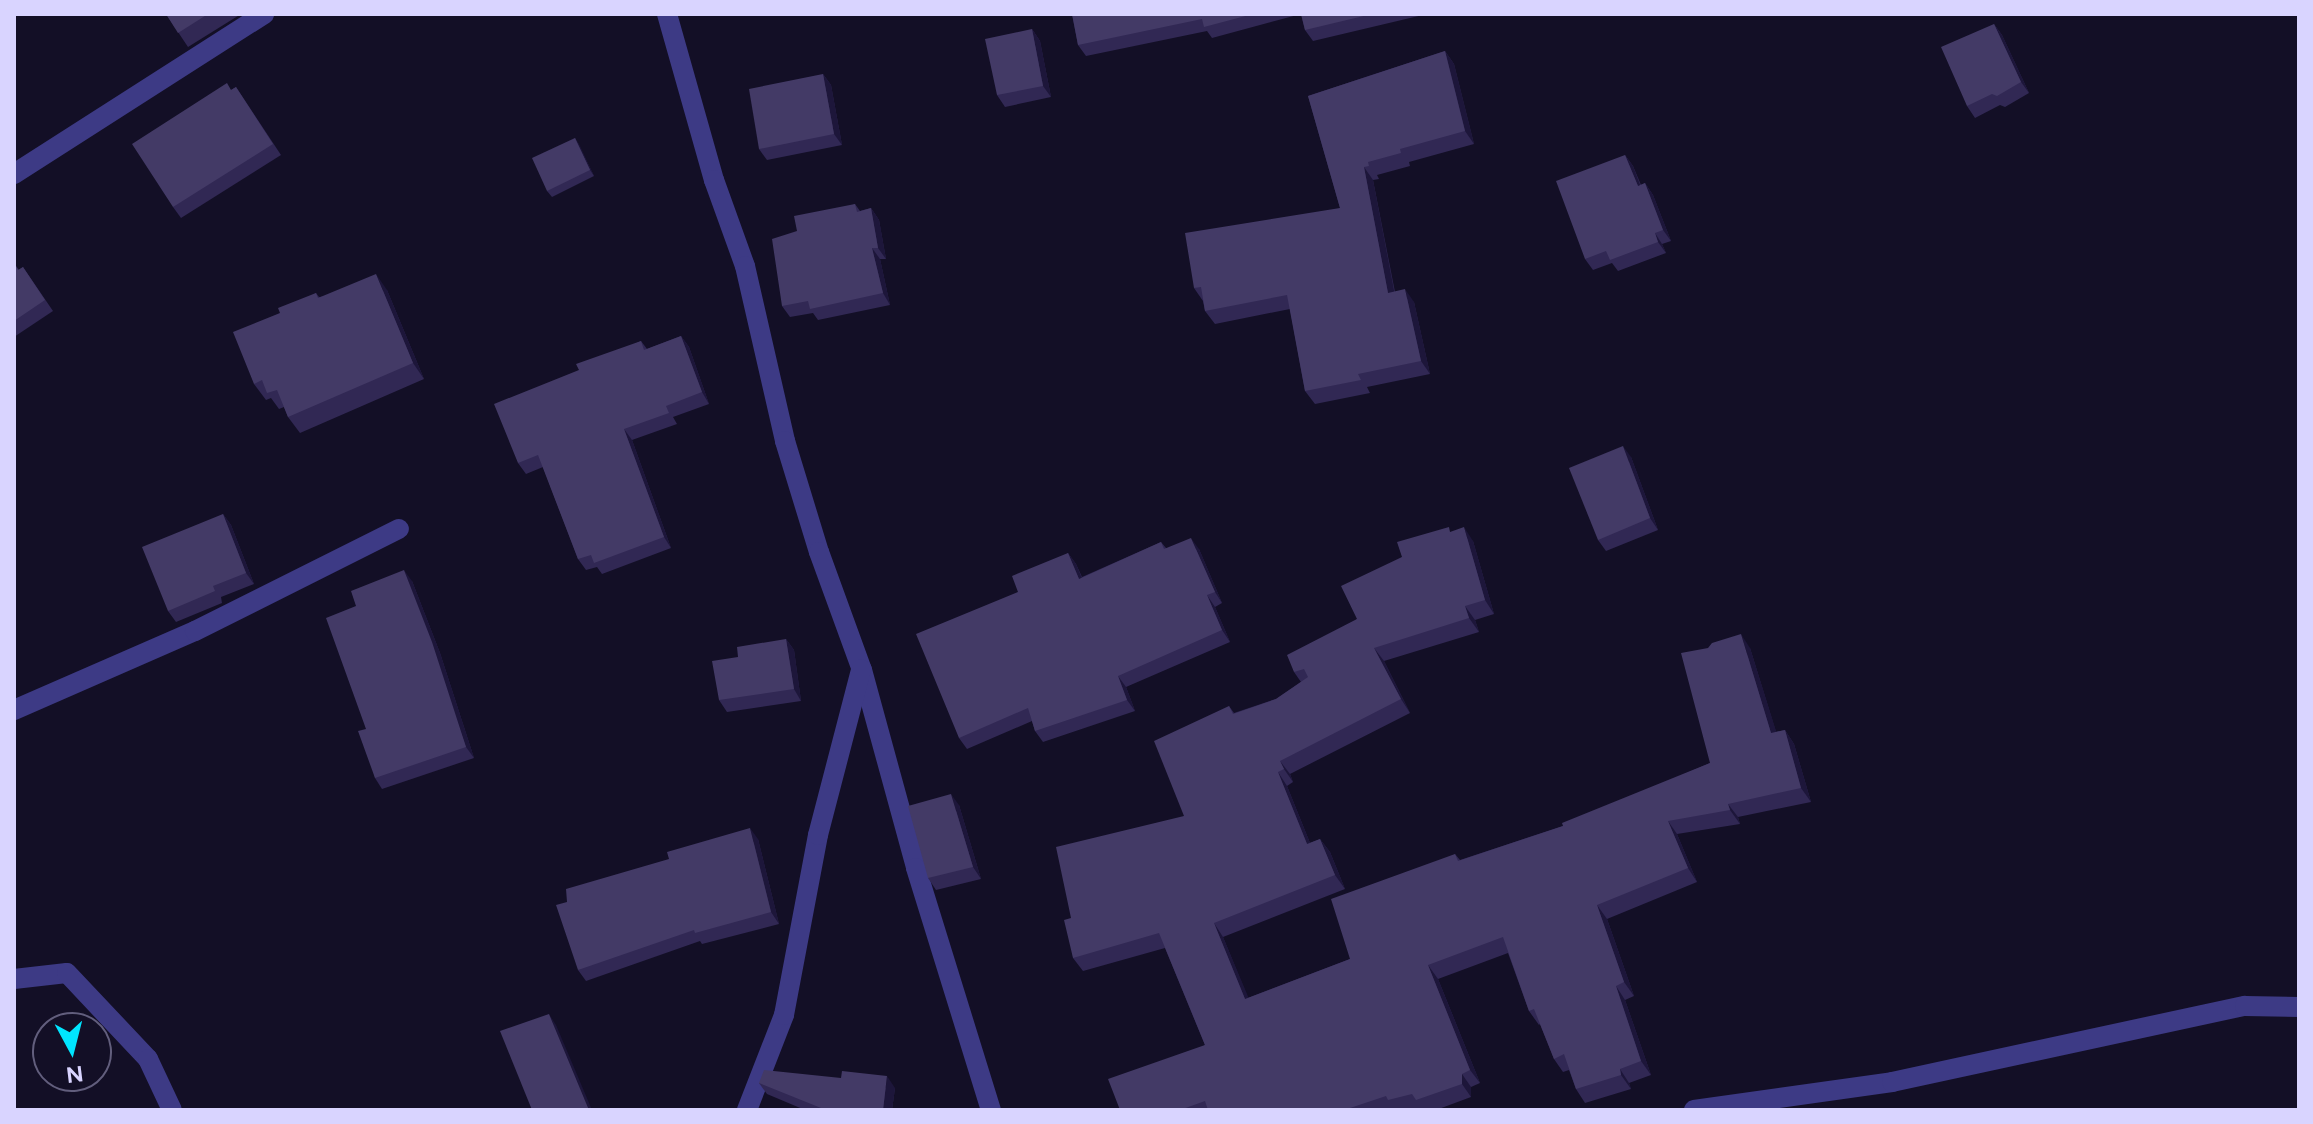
<!DOCTYPE html>
<html>
<head>
<meta charset="utf-8">
<style>
	body { margin:0 }
	#map { position:relative; width:2313px; height:1124px; overflow:hidden; background:#130f26; font-family:Figtree,sans-serif }
	div>[style] { position:absolute }
	[style*='--x'] { left:calc(var(--x)*1px); top:calc(var(--y)*1px); width:calc(var(--w)*1px); rotate:calc(var(--a)*1deg) }
	.minor>* { height:20px; margin:-10px; padding:0 10px; transform-origin:10px; border-radius:10px; background:#3d3a85 }
	.wall>* { inset:0; background:#312854 }
	.shaded-wall>* { inset:0; background:#1d163a }
	.building>* { inset:0; background:#433a66 }
	span { translate:-50% -50%; white-space:nowrap; text-align:center; line-height:1.15; -webkit-text-stroke:7px #130f26; paint-order:stroke }
	.frame { position:absolute; inset:0; border:16px solid #d9d4ff; pointer-events:none }
	.north { position:absolute; left:32px; top:1012px; width:80px; height:80px; box-sizing:border-box; background:#130f26; border:2px solid #625e7d; border-radius:50%; rotate:173deg; font-size:22px; font-weight:700; line-height:32px; text-align:center; color:#d9d4ff }
	.north::after { content:''; display:block; margin:auto; width:28px; height:36px; background:#00e5ff; clip-path:polygon(50% 0,100% 100%,50% 72%,0 100%) }
</style>
</head>
<body>
<div id="map">
	<div class="minor">
		<i style="--x:667;--y:14;--w:173;--a:74.2"></i>
		<i style="--x:714;--y:180;--w:91;--a:70.2"></i>
		<i style="--x:745;--y:266;--w:180;--a:77.1"></i>
		<i style="--x:785;--y:441;--w:116;--a:73"></i>
		<i style="--x:819;--y:552;--w:126;--a:70"></i>
		<i style="--x:862;--y:670;--w:205;--a:74.7"></i>
		<i style="--x:916;--y:868;--w:253;--a:72.8"></i>
		<i style="--x:14;--y:174;--w:297;--a:-32.6"></i>
		<i style="--x:14;--y:710;--w:197;--a:-23.6"></i>
		<i style="--x:195;--y:631;--w:228;--a:-26.6"></i>
		<i style="--x:14;--y:979;--w:53;--a:-6.5"></i>
		<i style="--x:67;--y:973;--w:118;--a:46.7"></i>
		<i style="--x:148;--y:1059;--w:56;--a:64.8"></i>
		<i style="--x:747;--y:1110;--w:102;--a:-68.7"></i>
		<i style="--x:784;--y:1015;--w:183;--a:-79.3"></i>
		<i style="--x:818;--y:835;--w:171;--a:-75.4"></i>
		<i style="--x:1694;--y:1110;--w:200;--a:-8"></i>
		<i style="--x:1892;--y:1082;--w:361;--a:-12.2"></i>
		<i style="--x:2245;--y:1006;--w:54;--a:1.1"></i>
	</div>
	<div class="wall">
		<i style="clip-path:polygon(166px 14px,241px 14px,188px 47px)"></i>
		<i style="clip-path:polygon(1072px 14px,1427px 14px,1313px 41px,1305px 30px,1301px 14px,1212px 38px,1207px 31px,1086px 56px,1078px 45px)"></i>
		<i style="clip-path:polygon(1994px 24px,2002px 35px,2029px 93px,2005px 107px,2000px 105px,1975px 118px,1967px 106px)"></i>
		<i style="clip-path:polygon(1032px 29px,1040px 41px,1051px 97px,1005px 107px,997px 95px)"></i>
		<i style="clip-path:polygon(1445px 51px,1454px 64px,1474px 144px,1409px 162px,1410px 166px,1377px 175px,1379px 179px,1373px 180px,1395px 292px,1414px 302px,1430px 374px,1367px 387px,1370px 393px,1315px 404px,1305px 391px,1290px 309px,1215px 324px,1205px 311px,1203px 301px,1194px 288px,1340px 208px,1308px 96px)"></i>
		<i style="clip-path:polygon(823px 74px,831px 85px,842px 145px,767px 160px,759px 149px)"></i>
		<i style="clip-path:polygon(236px 87px,281px 155px,181px 218px,173px 207px,231px 90px)"></i>
		<i style="clip-path:polygon(575px 138px,594px 176px,552px 197px,547px 191px)"></i>
		<i style="clip-path:polygon(1625px 155px,1633px 166px,1641px 185px,1645px 183px,1653px 195px,1671px 241px,1662px 244px,1666px 253px,1618px 271px,1612px 263px,1593px 270px,1585px 259px)"></i>
		<i style="clip-path:polygon(855px 204px,860px 211px,871px 208px,879px 220px,886px 259px,880px 259px,890px 305px,818px 320px,813px 313px,790px 317px,782px 306px,797px 231px)"></i>
		<i style="clip-path:polygon(14px 263px,19px 270px,23px 267px,53px 311px,14px 337px)"></i>
		<i style="clip-path:polygon(387px 290px,424px 379px,300px 433px,288px 417px,284px 407px,279px 409px,271px 398px,266px 400px,254px 384px,280px 313px,316px 293px,319px 297px)"></i>
		<i style="clip-path:polygon(681px 336px,689px 347px,709px 404px,673px 417px,677px 424px,632px 440px,671px 548px,602px 574px,597px 567px,586px 570px,578px 559px,543px 467px,526px 474px,518px 463px,579px 370px,641px 341px,647px 349px)"></i>
		<i style="clip-path:polygon(1631px 457px,1658px 530px,1606px 551px,1598px 540px)"></i>
		<i style="clip-path:polygon(223px 514px,231px 525px,254px 584px,221px 597px,222px 603px,176px 622px,168px 611px)"></i>
		<i style="clip-path:polygon(1452px 532px,1473px 541px,1494px 614px,1475px 620px,1479px 632px,1384px 661px,1410px 713px,1290px 774px,1293px 782px,1287px 786px,1310px 843px,1320px 839px,1330px 852px,1345px 889px,1223px 937px,1248px 998px,1350px 959px,1455px 854px,1460px 860px,1563px 826px,1710px 763px,1750px 648px,1776px 732px,1785px 730px,1794px 744px,1811px 802px,1738px 817px,1740px 824px,1677px 834px,1697px 882px,1607px 919px,1634px 996px,1625px 1000px,1651px 1075px,1629px 1083px,1631px 1089px,1585px 1103px,1576px 1089px,1569px 1070px,1563px 1072px,1554px 1059px,1540px 1024px,1539px 1025px,1529px 1011px,1508px 953px,1438px 979px,1480px 1083px,1471px 1087px,1471px 1097px,1436px 1110px,1423px 1110px,1421px 1108px,1413px 1110px,1120px 1110px,1205px 1045px,1165px 948px,1083px 971px,1073px 958px,1071px 918px,1184px 816px,1229px 706px,1234px 713px,1276px 699px,1301px 682px,1294px 672px,1357px 619px,1402px 557px)"></i>
		<i style="clip-path:polygon(1161px 542px,1166px 548px,1199px 549px,1222px 603px,1215px 607px,1230px 642px,1126px 687px,1135px 711px,1043px 742px,1035px 731px,1032px 721px,967px 749px,959px 738px,1018px 592px,1068px 553px,1076px 564px,1082px 577px)"></i>
		<i style="clip-path:polygon(412px 581px,440px 653px,474px 758px,382px 789px,375px 778px,366px 729px,356px 606px)"></i>
		<i style="clip-path:polygon(786px 639px,794px 650px,801px 701px,727px 712px,719px 700px)"></i>
		<i style="clip-path:polygon(959px 805px,981px 879px,936px 890px,928px 878px)"></i>
		<i style="clip-path:polygon(758px 839px,779px 924px,702px 944px,700px 941px,586px 981px,578px 970px)"></i>
		<i style="clip-path:polygon(759px 1083px,895px 1088px,892px 1110px,805px 1110px,767px 1094px)"></i>
	</div>
	<div class="shaded-wall">
		<i style="clip-path:polygon(1994px 24px,2002px 35px,2029px 93px,2021px 82px)"></i>
		<i style="clip-path:polygon(1032px 29px,1040px 41px,1051px 97px,1043px 86px)"></i>
		<i style="clip-path:polygon(1445px 51px,1454px 64px,1474px 144px,1465px 131px)"></i>
		<i style="clip-path:polygon(823px 74px,831px 85px,842px 145px,834px 134px)"></i>
		<i style="clip-path:polygon(575px 138px,579px 144px,594px 176px,590px 170px)"></i>
		<i style="clip-path:polygon(1625px 155px,1633px 166px,1645px 198px,1638px 186px)"></i>
		<i style="clip-path:polygon(1364px 167px,1373px 180px,1397px 306px,1388px 293px)"></i>
		<i style="clip-path:polygon(1645px 183px,1653px 195px,1671px 241px,1663px 230px)"></i>
		<i style="clip-path:polygon(871px 208px,879px 220px,886px 259px,878px 248px)"></i>
		<i style="clip-path:polygon(1655px 233px,1662px 244px,1666px 253px,1658px 242px)"></i>
		<i style="clip-path:polygon(872px 248px,880px 259px,890px 305px,883px 293px)"></i>
		<i style="clip-path:polygon(376px 274px,387px 290px,424px 379px,413px 363px)"></i>
		<i style="clip-path:polygon(1405px 289px,1414px 302px,1430px 374px,1421px 361px)"></i>
		<i style="clip-path:polygon(681px 336px,689px 347px,709px 404px,702px 392px)"></i>
		<i style="clip-path:polygon(624px 429px,632px 440px,671px 548px,664px 537px)"></i>
		<i style="clip-path:polygon(1623px 446px,1631px 457px,1658px 530px,1650px 518px)"></i>
		<i style="clip-path:polygon(223px 514px,231px 525px,254px 584px,246px 573px)"></i>
		<i style="clip-path:polygon(1464px 527px,1473px 541px,1494px 614px,1485px 600px)"></i>
		<i style="clip-path:polygon(1191px 538px,1199px 549px,1222px 603px,1215px 592px)"></i>
		<i style="clip-path:polygon(1068px 553px,1076px 564px,1087px 590px,1079px 579px)"></i>
		<i style="clip-path:polygon(404px 570px,412px 581px,440px 653px,474px 758px,466px 747px)"></i>
		<i style="clip-path:polygon(1207px 595px,1215px 607px,1230px 642px,1222px 630px)"></i>
		<i style="clip-path:polygon(1465px 606px,1475px 620px,1479px 632px,1469px 618px)"></i>
		<i style="clip-path:polygon(1741px 634px,1750px 648px,1781px 747px,1771px 733px)"></i>
		<i style="clip-path:polygon(786px 639px,794px 650px,801px 701px,794px 689px)"></i>
		<i style="clip-path:polygon(1374px 648px,1384px 661px,1410px 713px,1401px 699px)"></i>
		<i style="clip-path:polygon(1118px 676px,1126px 687px,1135px 711px,1127px 700px)"></i>
		<i style="clip-path:polygon(1785px 730px,1794px 744px,1811px 802px,1801px 788px)"></i>
		<i style="clip-path:polygon(1280px 761px,1290px 774px,1293px 782px,1284px 769px)"></i>
		<i style="clip-path:polygon(1278px 772px,1287px 786px,1316px 858px,1307px 844px)"></i>
		<i style="clip-path:polygon(951px 794px,959px 805px,981px 879px,973px 867px)"></i>
		<i style="clip-path:polygon(1728px 804px,1738px 817px,1740px 824px,1730px 810px)"></i>
		<i style="clip-path:polygon(1668px 821px,1677px 834px,1697px 882px,1688px 868px)"></i>
		<i style="clip-path:polygon(750px 828px,758px 839px,779px 924px,771px 912px)"></i>
		<i style="clip-path:polygon(1320px 839px,1330px 852px,1345px 889px,1335px 875px)"></i>
		<i style="clip-path:polygon(1597px 905px,1607px 919px,1634px 996px,1624px 982px)"></i>
		<i style="clip-path:polygon(1214px 923px,1223px 937px,1255px 1013px,1245px 999px)"></i>
		<i style="clip-path:polygon(1428px 965px,1438px 979px,1480px 1083px,1470px 1070px)"></i>
		<i style="clip-path:polygon(1616px 986px,1625px 1000px,1651px 1075px,1641px 1061px)"></i>
		<i style="clip-path:polygon(549px 1014px,556px 1025px,592px 1110px,589px 1110px)"></i>
		<i style="clip-path:polygon(1620px 1069px,1629px 1083px,1631px 1089px,1621px 1075px)"></i>
		<i style="clip-path:polygon(1462px 1074px,1471px 1087px,1471px 1097px,1462px 1084px)"></i>
		<i style="clip-path:polygon(887px 1076px,895px 1088px,892px 1110px,883px 1110px)"></i>
	</div>
	<div class="building">
		<i style="clip-path:polygon(166px 14px,208px 14px,178px 33px)"></i>
		<i style="clip-path:polygon(1072px 14px,1253px 14px,1204px 27px,1202px 19px,1078px 45px)"></i>
		<i style="clip-path:polygon(1301px 14px,1372px 14px,1305px 30px)"></i>
		<i style="clip-path:polygon(1994px 24px,2021px 82px,1997px 96px,1992px 94px,1967px 106px,1941px 47px)"></i>
		<i style="clip-path:polygon(1032px 29px,1043px 86px,997px 95px,985px 39px)"></i>
		<i style="clip-path:polygon(1445px 51px,1465px 131px,1400px 149px,1401px 153px,1368px 162px,1369px 166px,1364px 167px,1388px 293px,1405px 289px,1421px 361px,1358px 374px,1361px 380px,1305px 391px,1287px 295px,1205px 311px,1201px 287px,1194px 288px,1185px 233px,1340px 208px,1308px 96px)"></i>
		<i style="clip-path:polygon(823px 74px,834px 134px,759px 149px,749px 89px)"></i>
		<i style="clip-path:polygon(227px 83px,231px 90px,236px 87px,273px 144px,173px 207px,132px 144px)"></i>
		<i style="clip-path:polygon(575px 138px,590px 170px,547px 191px,532px 158px)"></i>
		<i style="clip-path:polygon(1625px 155px,1638px 186px,1645px 183px,1663px 230px,1655px 233px,1658px 242px,1610px 260px,1606px 251px,1585px 259px,1556px 181px)"></i>
		<i style="clip-path:polygon(855px 204px,857px 212px,871px 208px,878px 248px,872px 248px,883px 293px,810px 309px,808px 301px,782px 306px,772px 239px,797px 231px,794px 216px)"></i>
		<i style="clip-path:polygon(14px 263px,18px 270px,23px 267px,45px 300px,14px 321px)"></i>
		<i style="clip-path:polygon(376px 274px,413px 363px,288px 417px,277px 390px,267px 393px,262px 380px,254px 384px,233px 332px,280px 313px,278px 308px,316px 293px,318px 298px)"></i>
		<i style="clip-path:polygon(681px 336px,702px 392px,666px 406px,669px 413px,624px 429px,664px 537px,594px 563px,591px 555px,578px 559px,538px 455px,518px 463px,494px 404px,579px 370px,576px 364px,641px 341px,644px 350px)"></i>
		<i style="clip-path:polygon(1623px 446px,1650px 518px,1598px 540px,1569px 468px)"></i>
		<i style="clip-path:polygon(223px 514px,246px 573px,213px 586px,215px 591px,168px 611px,142px 547px)"></i>
		<i style="clip-path:polygon(1449px 527px,1450px 532px,1464px 527px,1485px 600px,1465px 606px,1469px 618px,1374px 648px,1401px 699px,1280px 761px,1284px 769px,1278px 772px,1307px 844px,1320px 839px,1335px 875px,1214px 923px,1245px 999px,1350px 959px,1331px 899px,1455px 854px,1458px 861px,1563px 826px,1562px 823px,1710px 763px,1681px 653px,1708px 648px,1712px 643px,1741px 634px,1771px 733px,1785px 730px,1801px 788px,1728px 804px,1730px 810px,1668px 821px,1688px 868px,1597px 905px,1624px 982px,1616px 986px,1641px 1061px,1620px 1069px,1621px 1075px,1576px 1089px,1564px 1054px,1554px 1059px,1534px 1009px,1529px 1011px,1503px 937px,1428px 965px,1470px 1070px,1462px 1074px,1462px 1084px,1416px 1100px,1412px 1094px,1388px 1100px,1386px 1096px,1344px 1110px,1208px 1110px,1205px 1101px,1180px 1110px,1120px 1110px,1108px 1079px,1205px 1045px,1159px 933px,1073px 958px,1064px 920px,1071px 918px,1056px 847px,1184px 816px,1154px 741px,1229px 706px,1233px 714px,1276px 699px,1308px 677px,1304px 669px,1294px 672px,1287px 655px,1357px 619px,1341px 586px,1402px 557px,1397px 542px)"></i>
		<i style="clip-path:polygon(1191px 538px,1215px 592px,1207px 595px,1222px 630px,1118px 676px,1127px 700px,1035px 731px,1028px 708px,959px 738px,916px 634px,1018px 592px,1012px 576px,1068px 553px,1079px 579px,1161px 542px,1164px 549px)"></i>
		<i style="clip-path:polygon(404px 570px,432px 642px,466px 747px,375px 778px,358px 731px,366px 729px,326px 618px,356px 606px,351px 591px)"></i>
		<i style="clip-path:polygon(786px 639px,794px 689px,719px 700px,712px 661px,738px 657px,737px 647px)"></i>
		<i style="clip-path:polygon(951px 794px,973px 867px,928px 878px,908px 806px)"></i>
		<i style="clip-path:polygon(750px 828px,771px 912px,695px 933px,694px 930px,578px 970px,556px 905px,567px 902px,566px 889px,669px 859px,667px 852px)"></i>
		<i style="clip-path:polygon(549px 1014px,589px 1110px,532px 1110px,500px 1031px)"></i>
		<i style="clip-path:polygon(764px 1070px,841px 1078px,842px 1071px,887px 1076px,883px 1110px,821px 1110px,821px 1108px,759px 1083px)"></i>
	</div>
	<div class="frame"></div>
	<div class="north">N</div>
</div>
</body>
</html>
